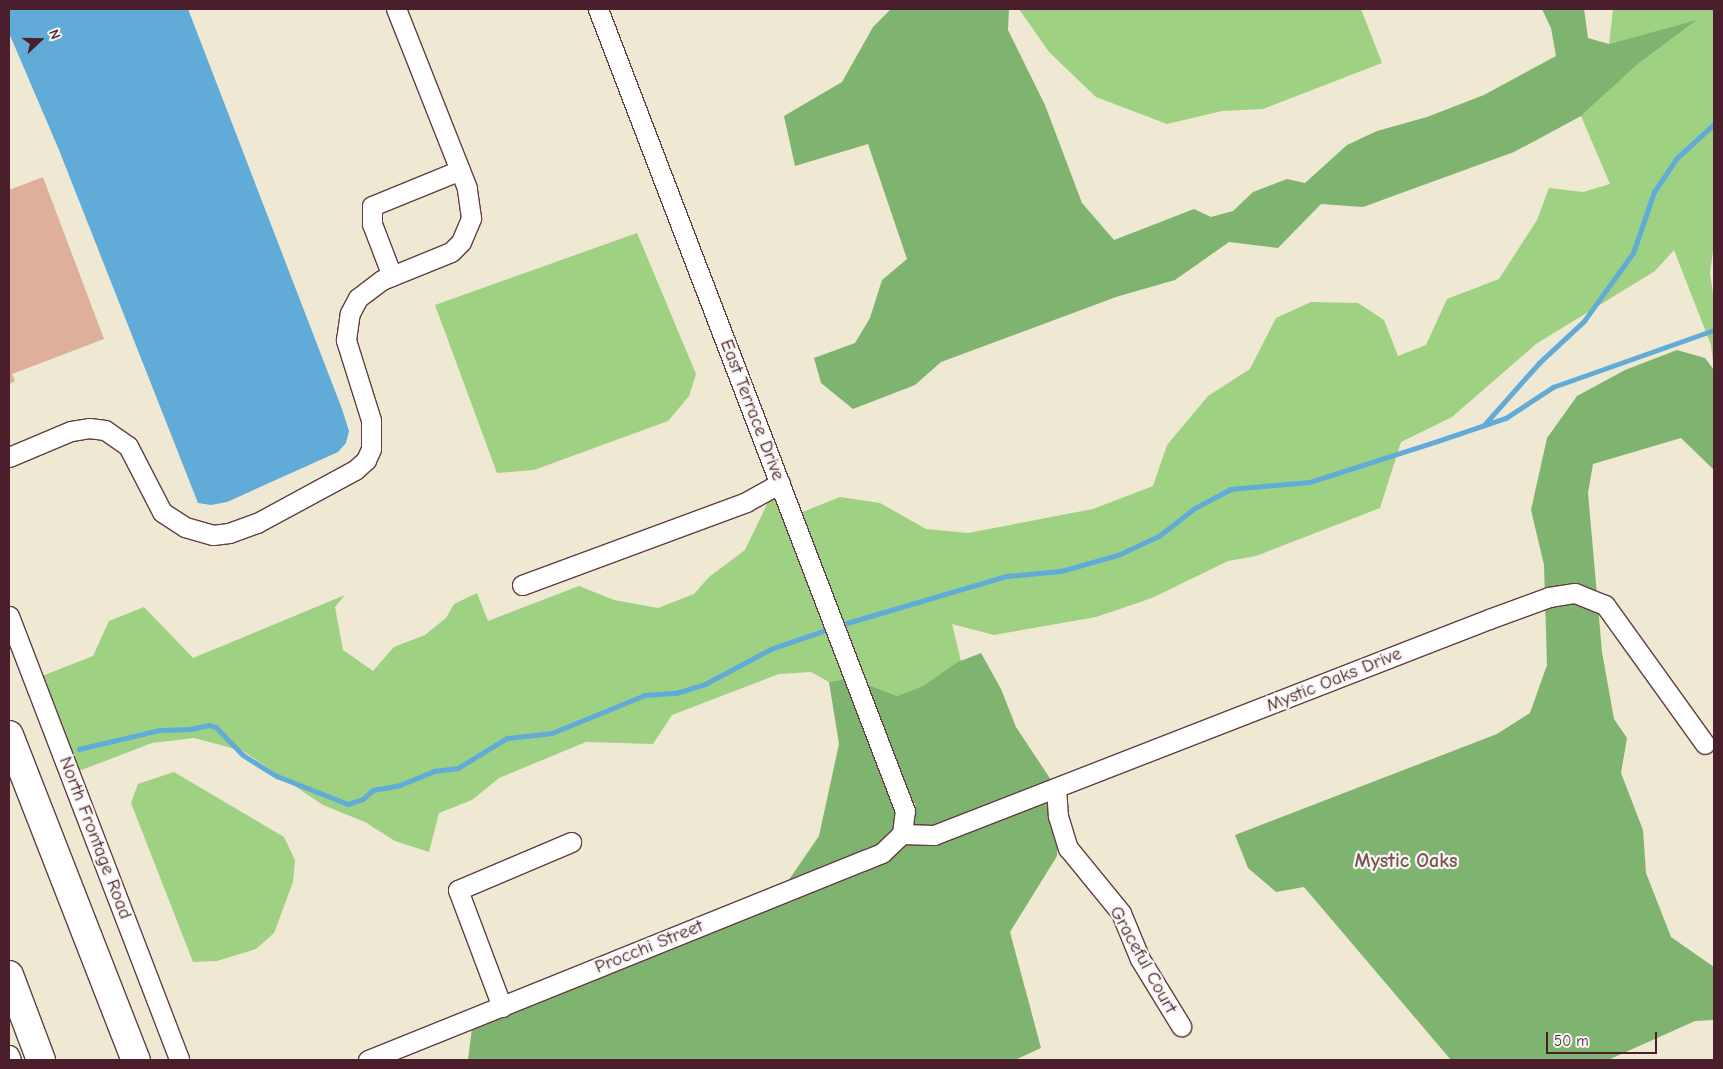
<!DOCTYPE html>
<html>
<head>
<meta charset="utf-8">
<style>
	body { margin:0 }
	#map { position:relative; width:1723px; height:1069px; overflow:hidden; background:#efe8d2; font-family:"Comic Neue",sans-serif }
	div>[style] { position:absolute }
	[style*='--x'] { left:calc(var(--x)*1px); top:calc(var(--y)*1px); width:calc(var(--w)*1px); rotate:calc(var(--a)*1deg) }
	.green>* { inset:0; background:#9ed182 }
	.forest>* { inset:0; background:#7eb370 }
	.water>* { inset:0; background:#61abd9 }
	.stream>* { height:4.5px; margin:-2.25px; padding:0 2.25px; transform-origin:2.25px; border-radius:2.25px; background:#61abd9 }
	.building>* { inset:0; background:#deb09c }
	.roads { filter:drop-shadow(1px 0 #633d44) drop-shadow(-1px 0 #633d44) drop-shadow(0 1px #633d44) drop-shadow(0 -1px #633d44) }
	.minor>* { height:19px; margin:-9.5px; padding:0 9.5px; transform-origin:9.5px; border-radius:9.5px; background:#fff }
	.highway>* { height:28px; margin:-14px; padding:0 14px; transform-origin:14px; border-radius:14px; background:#fff }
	span { translate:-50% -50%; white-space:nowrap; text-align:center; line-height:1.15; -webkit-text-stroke:4.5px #f6f6f2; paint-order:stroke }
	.street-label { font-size:19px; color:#4a1f2b }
	.neighbourhood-label { font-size:20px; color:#7e5253; font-weight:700 }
	.frame { position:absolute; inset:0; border:10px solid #4a1f2b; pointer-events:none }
	.north { position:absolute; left:15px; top:15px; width:50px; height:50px; -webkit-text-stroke:4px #f6f6f2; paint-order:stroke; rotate:69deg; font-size:14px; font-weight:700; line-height:20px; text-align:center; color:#4a1f2b }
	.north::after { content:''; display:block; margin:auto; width:18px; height:22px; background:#4a1f2b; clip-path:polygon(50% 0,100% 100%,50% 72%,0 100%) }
	.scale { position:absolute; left:1546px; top:1032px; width:111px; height:22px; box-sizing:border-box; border:2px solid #4a1f2b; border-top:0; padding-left:6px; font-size:15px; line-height:18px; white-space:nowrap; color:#4a1f2b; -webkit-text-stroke:4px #f6f6f2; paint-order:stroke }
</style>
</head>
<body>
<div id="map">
	<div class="green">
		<i style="clip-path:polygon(1019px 9px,1361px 9px,1382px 63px,1263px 109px,1222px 111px,1167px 124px,1096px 97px,1049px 52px)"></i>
		<i style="clip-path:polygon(1613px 9px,1714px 9px,1714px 244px,1710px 273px,1714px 300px,1714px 370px,1711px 345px,1674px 250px,1655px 271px,1536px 344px,1452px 417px,1401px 442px,1380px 508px,1256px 556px,1228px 561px,1152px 598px,1096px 617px,994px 635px,952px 624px,961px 661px,923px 686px,897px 696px,866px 684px,800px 513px,840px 497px,880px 503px,926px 529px,968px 533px,1093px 509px,1153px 486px,1167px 445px,1208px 396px,1250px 369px,1276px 318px,1311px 302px,1358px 303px,1384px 320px,1398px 356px,1426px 345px,1447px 299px,1499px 279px,1537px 220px,1549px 188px,1583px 192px,1610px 184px,1581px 116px,1638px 64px,1696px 21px,1609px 44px)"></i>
		<i style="clip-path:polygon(637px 233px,696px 374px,689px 396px,668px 421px,534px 470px,497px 473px,435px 305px)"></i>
		<i style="clip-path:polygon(771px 496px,777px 500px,846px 679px,829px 682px,811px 672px,779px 674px,672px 715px,653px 744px,586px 742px,499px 778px,472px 800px,439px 813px,429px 852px,395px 841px,365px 822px,323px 805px,243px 751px,194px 738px,152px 743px,79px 771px,42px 676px,93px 656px,109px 621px,144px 607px,193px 658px,345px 595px,335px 607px,343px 650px,373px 671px,394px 647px,425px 635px,446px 618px,454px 604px,477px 593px,488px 621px,579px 586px,614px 600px,658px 608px,694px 594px,709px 577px,745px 550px)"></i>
		<i style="clip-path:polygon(174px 772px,284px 837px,295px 860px,293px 882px,274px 933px,256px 949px,217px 961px,193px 962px,131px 803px,138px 784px)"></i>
	</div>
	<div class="forest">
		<i style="clip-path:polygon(891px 9px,1009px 9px,1008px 30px,1045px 105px,1082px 203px,1114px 240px,1194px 209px,1211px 217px,1233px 211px,1253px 192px,1287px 179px,1305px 183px,1347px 145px,1377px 131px,1427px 117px,1484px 95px,1556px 56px,1551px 28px,1542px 9px,1584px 9px,1588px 38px,1609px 44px,1697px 20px,1638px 64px,1581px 116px,1514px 152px,1363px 207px,1321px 204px,1278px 248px,1229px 242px,1175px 280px,1116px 297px,941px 362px,915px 385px,853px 409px,821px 383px,814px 358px,855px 343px,870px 318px,882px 280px,907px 259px,868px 144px,795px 166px,784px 116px,842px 82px,873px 27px)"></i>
		<i style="clip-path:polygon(1677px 350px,1705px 358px,1714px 370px,1714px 470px,1681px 438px,1593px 464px,1588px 493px,1602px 652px,1614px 719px,1627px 738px,1621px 773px,1643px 830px,1646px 873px,1671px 937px,1714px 967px,1714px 1020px,1695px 1021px,1608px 1060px,1451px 1060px,1304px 887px,1276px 892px,1248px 868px,1235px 835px,1497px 734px,1530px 713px,1547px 665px,1544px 565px,1531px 510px,1547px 438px,1577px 396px,1625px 370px)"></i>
		<i style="clip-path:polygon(981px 653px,1001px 689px,1016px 727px,1061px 795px,1057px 856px,1010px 932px,1041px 1048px,1015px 1060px,468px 1060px,472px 1028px,885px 860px,916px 814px,915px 803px,912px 803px,866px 684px,897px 696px,923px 686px,958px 662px)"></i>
		<i style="clip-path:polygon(846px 679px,897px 812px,894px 831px,877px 846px,786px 884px,819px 836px,839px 744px,829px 682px)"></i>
	</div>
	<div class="water">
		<i style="clip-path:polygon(9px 9px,188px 9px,342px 409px,349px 431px,346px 443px,338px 452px,227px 502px,211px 505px,198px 503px,59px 150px,9px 33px)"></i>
	</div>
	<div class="stream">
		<i style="--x:1484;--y:425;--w:83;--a:-48.4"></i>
		<i style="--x:1539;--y:363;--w:62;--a:-43"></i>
		<i style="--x:1584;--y:321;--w:84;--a:-54.2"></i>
		<i style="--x:1633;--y:253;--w:65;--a:-71"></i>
		<i style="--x:1654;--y:192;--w:40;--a:-56"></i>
		<i style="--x:1676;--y:159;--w:52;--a:-42.6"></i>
		<i style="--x:847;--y:623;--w:167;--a:-16.4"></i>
		<i style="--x:1007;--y:576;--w:54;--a:-5.3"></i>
		<i style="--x:1061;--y:571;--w:59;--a:-15.7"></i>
		<i style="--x:1118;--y:555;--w:45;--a:-24.9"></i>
		<i style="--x:1159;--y:536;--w:46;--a:-37.9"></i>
		<i style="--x:1195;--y:508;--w:40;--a:-28"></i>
		<i style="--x:1230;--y:489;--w:80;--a:-5"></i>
		<i style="--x:1310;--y:482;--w:134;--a:-17.8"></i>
		<i style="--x:1438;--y:441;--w:72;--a:-18.7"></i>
		<i style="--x:1506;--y:418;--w:56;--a:-33.4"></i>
		<i style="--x:1553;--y:387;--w:171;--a:-19.5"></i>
		<i style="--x:79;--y:749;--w:83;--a:-13.2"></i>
		<i style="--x:160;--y:730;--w:30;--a:-2"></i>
		<i style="--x:190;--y:729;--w:19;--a:-12"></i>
		<i style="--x:209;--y:725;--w:7;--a:16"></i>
		<i style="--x:216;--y:727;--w:39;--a:46"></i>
		<i style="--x:243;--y:755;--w:40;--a:32"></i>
		<i style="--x:277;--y:776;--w:76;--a:21.5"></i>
		<i style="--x:348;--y:804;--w:16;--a:-18"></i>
		<i style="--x:363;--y:799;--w:13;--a:-42"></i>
		<i style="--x:373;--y:790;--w:27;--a:-10"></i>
		<i style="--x:400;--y:785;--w:37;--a:-22"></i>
		<i style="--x:434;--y:771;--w:24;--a:-7"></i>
		<i style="--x:458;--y:768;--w:57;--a:-31.5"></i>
		<i style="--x:507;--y:738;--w:45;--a:-6.3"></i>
		<i style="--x:552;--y:733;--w:100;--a:-22.2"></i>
		<i style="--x:645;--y:695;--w:31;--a:-4"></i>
		<i style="--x:676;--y:693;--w:30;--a:-17"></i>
		<i style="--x:705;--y:684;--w:75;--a:-27.9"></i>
		<i style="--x:771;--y:649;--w:55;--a:-19.1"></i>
	</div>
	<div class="building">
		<i style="clip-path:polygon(43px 177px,104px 339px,12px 374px,15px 381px,9px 384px,9px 190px)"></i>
	</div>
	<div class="roads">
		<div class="minor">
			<i style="--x:392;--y:276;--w:56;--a:-111"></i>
			<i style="--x:372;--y:224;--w:18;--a:-90"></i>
			<i style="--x:372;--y:206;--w:95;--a:-22.2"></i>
			<i style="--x:9;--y:457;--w:67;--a:-22.8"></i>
			<i style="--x:71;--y:431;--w:18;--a:-9"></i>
			<i style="--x:89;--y:428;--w:16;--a:7"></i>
			<i style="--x:105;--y:430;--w:28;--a:35"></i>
			<i style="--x:128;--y:446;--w:74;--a:62.7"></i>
			<i style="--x:162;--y:512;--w:27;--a:33"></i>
			<i style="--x:185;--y:527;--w:29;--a:16"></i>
			<i style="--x:213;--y:535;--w:16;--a:-7"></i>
			<i style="--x:229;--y:533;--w:30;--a:-20"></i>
			<i style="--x:257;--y:523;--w:111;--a:-28.4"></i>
			<i style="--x:355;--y:470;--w:15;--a:-42"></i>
			<i style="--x:366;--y:460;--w:12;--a:-66"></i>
			<i style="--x:371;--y:449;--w:29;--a:-90"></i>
			<i style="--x:371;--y:420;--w:84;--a:-107.4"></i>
			<i style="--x:346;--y:340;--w:27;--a:-82"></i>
			<i style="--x:350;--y:313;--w:17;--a:-62"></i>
			<i style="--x:358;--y:298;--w:30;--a:-37"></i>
			<i style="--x:382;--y:280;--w:74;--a:-22.1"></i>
			<i style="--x:451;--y:252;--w:14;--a:-45"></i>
			<i style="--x:461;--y:242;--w:26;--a:-67"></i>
			<i style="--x:471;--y:218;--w:30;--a:-98"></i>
			<i style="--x:467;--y:188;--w:193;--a:-111.6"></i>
			<i style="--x:522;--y:585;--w:239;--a:-20.3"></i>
			<i style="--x:746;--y:502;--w:39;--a:-29"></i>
			<i style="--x:9;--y:616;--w:475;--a:69"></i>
			<i style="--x:1056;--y:788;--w:28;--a:86"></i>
			<i style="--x:1058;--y:816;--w:34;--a:73"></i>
			<i style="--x:1068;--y:848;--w:84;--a:50.8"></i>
			<i style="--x:1121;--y:913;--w:50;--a:67.6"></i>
			<i style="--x:1140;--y:959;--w:79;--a:58.5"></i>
			<i style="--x:902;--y:834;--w:32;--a:2"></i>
			<i style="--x:934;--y:835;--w:596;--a:-21.27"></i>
			<i style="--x:1489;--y:619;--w:64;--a:-20.1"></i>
			<i style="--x:1549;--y:597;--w:26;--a:-9"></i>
			<i style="--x:1575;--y:593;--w:32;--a:22"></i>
			<i style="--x:1605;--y:605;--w:171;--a:54.3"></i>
			<i style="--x:502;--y:1007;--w:125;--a:-110.6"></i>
			<i style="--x:458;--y:890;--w:123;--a:-23"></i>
			<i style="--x:9;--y:1055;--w:5;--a:68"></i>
			<i style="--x:368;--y:1060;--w:554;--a:-21.94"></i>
			<i style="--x:882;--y:853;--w:28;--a:-44"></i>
			<i style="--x:902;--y:834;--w:23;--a:-83"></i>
			<i style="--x:905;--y:811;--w:859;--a:-110.95"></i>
		</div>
		<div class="highway">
			<i style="--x:9;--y:735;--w:349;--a:68.7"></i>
			<i style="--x:9;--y:975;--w:91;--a:69.4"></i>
		</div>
	</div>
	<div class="street-label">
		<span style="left:752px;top:410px;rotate:69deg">East Terrace Drive</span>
		<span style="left:1334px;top:680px;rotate:-22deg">Mystic Oaks Drive</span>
		<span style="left:95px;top:838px;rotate:69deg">North Frontage Road</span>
		<span style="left:649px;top:947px;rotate:-22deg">Procchi Street</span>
		<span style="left:1143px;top:960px;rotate:61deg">Graceful Court</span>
	</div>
	<div class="neighbourhood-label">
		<span style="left:1406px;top:860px">Mystic Oaks</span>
	</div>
	<div class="frame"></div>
	<div class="north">N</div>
	<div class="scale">50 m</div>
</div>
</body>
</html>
